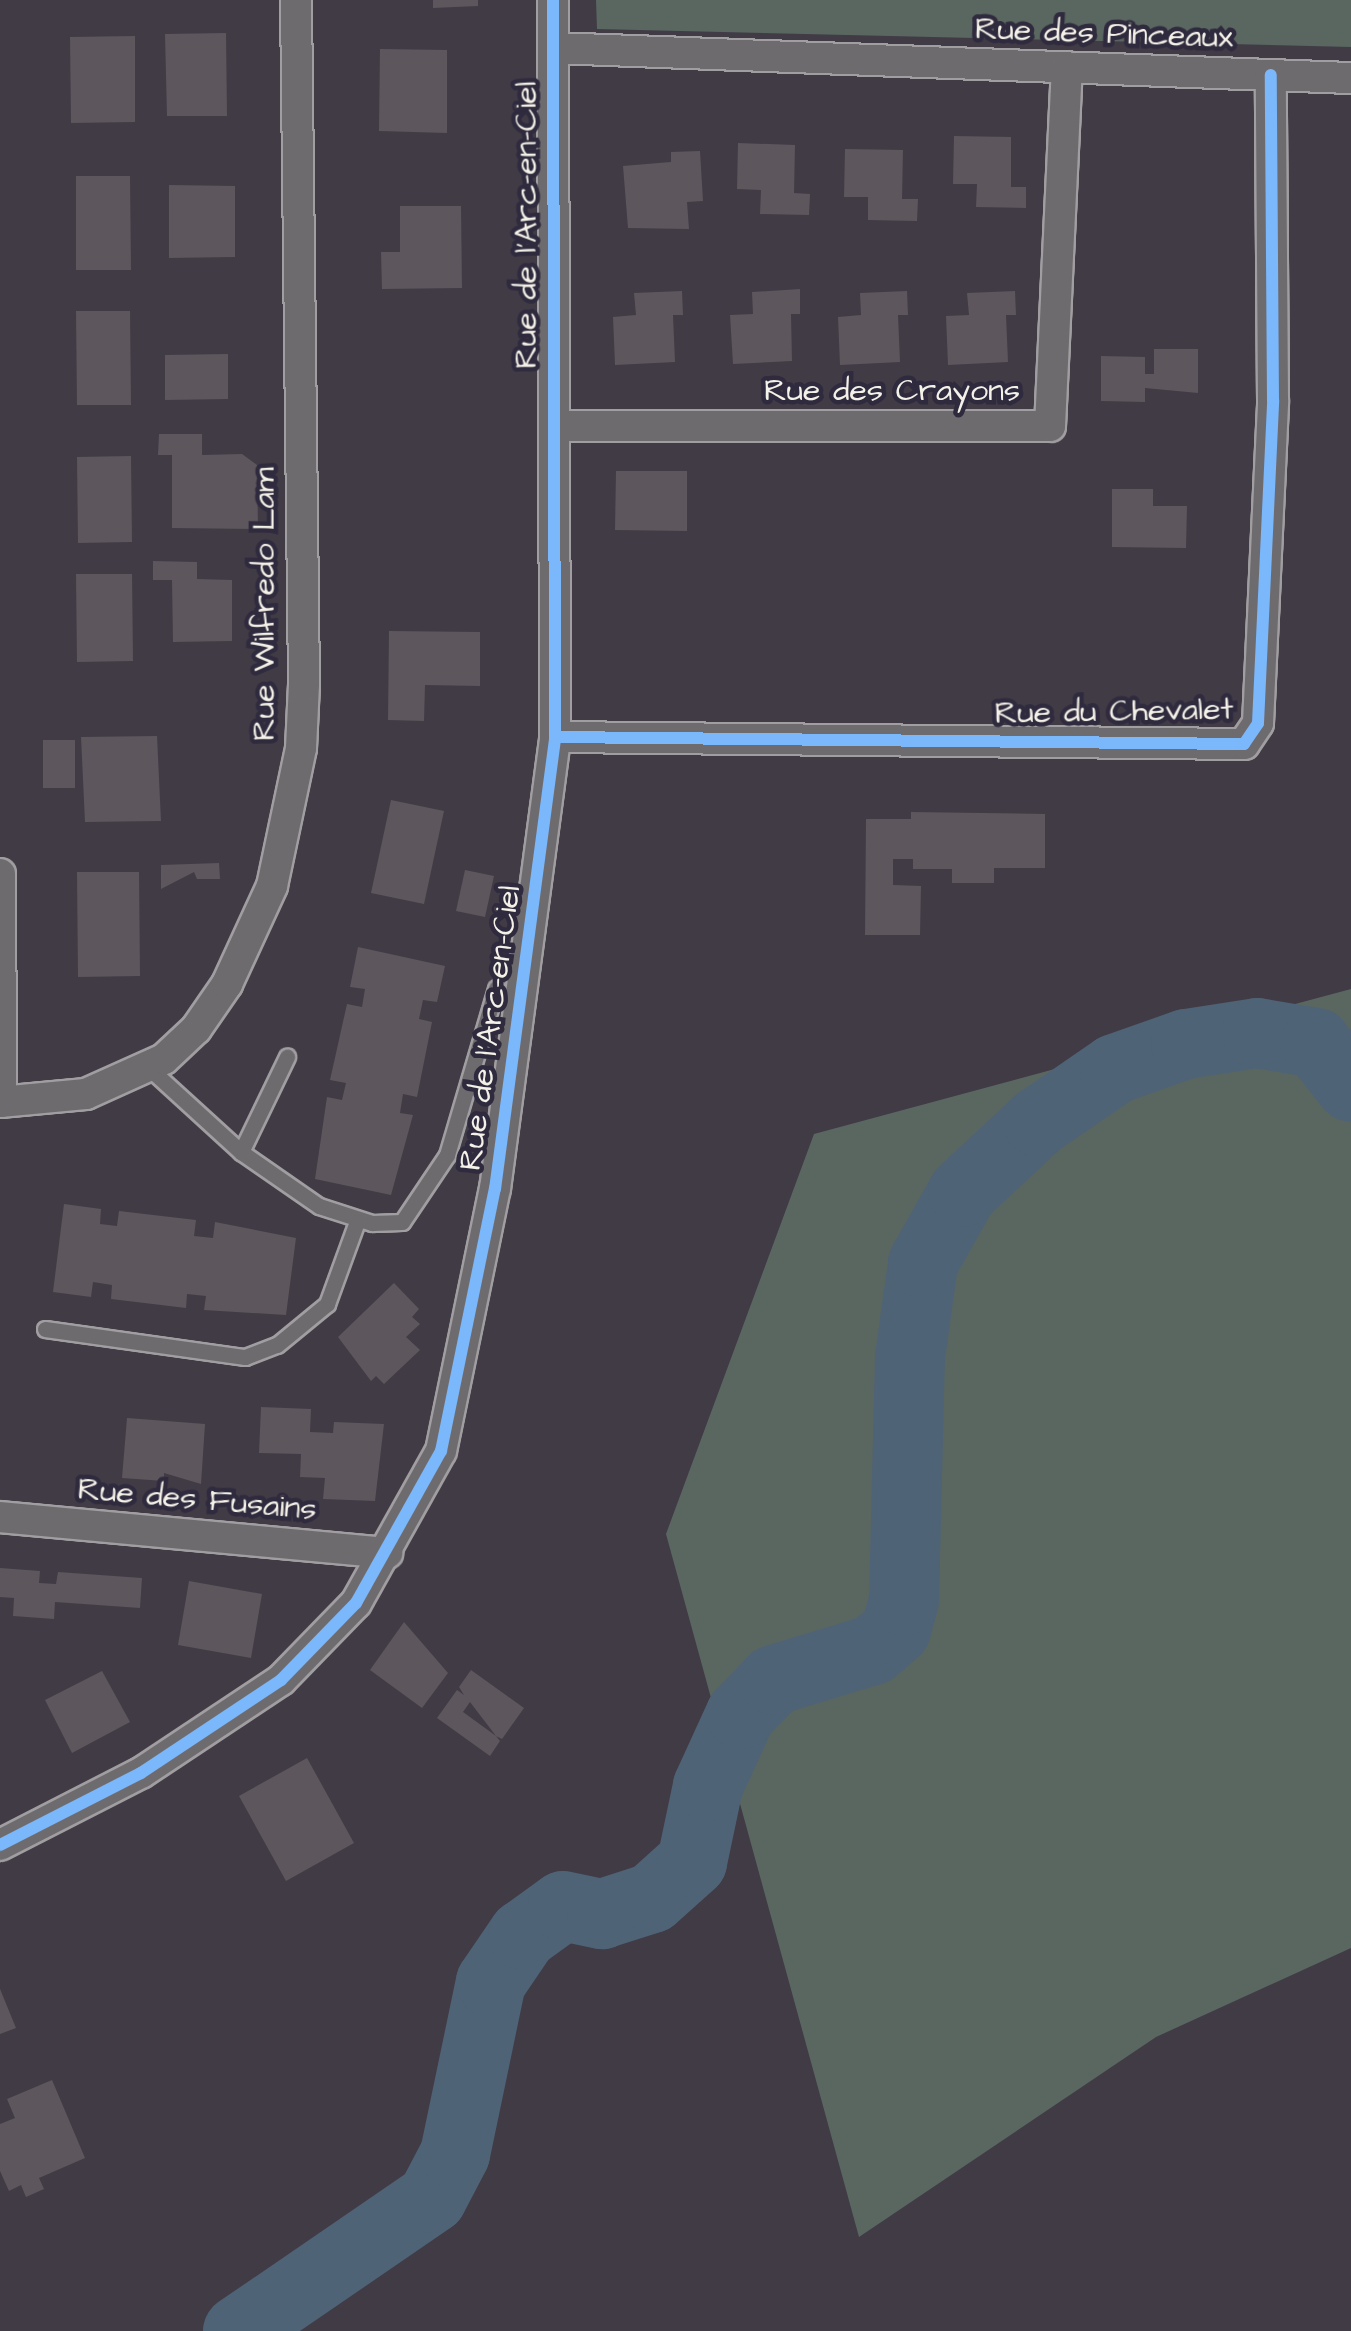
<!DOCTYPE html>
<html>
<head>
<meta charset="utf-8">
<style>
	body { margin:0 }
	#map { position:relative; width:1351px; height:2331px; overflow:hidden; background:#413b46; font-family:"Architects Daughter",sans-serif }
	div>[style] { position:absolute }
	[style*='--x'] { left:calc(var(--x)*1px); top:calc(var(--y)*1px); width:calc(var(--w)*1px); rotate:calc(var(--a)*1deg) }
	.green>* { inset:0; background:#5a6761 }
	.river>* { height:70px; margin:-35px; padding:0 35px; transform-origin:35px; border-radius:35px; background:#4f6376 }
	.building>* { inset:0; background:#5d565d }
	.roads { filter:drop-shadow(2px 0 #a19ea1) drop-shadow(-2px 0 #a19ea1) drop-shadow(0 2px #a19ea1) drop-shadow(0 -2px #a19ea1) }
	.lane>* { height:15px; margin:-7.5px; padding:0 7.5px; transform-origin:7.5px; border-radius:7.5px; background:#6e6b6e }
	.street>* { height:30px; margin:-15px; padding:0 15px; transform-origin:15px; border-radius:15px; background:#6e6b6e }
	.cycleway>* { height:12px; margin:-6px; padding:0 6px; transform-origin:6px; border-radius:6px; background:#7ab7fb }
	span { translate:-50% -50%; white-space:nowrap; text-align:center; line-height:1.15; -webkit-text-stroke:9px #2f2a3d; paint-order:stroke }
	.street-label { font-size:32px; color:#f4f1e8 }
</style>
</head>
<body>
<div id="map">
	<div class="green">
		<i style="clip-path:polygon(596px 0,1351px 0,1351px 47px,597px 29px)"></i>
		<i style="clip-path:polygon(1351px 989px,1351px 1948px,1156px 2037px,859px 2237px,666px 1534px,814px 1134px)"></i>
	</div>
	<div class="river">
		<i style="--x:238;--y:2331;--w:235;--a:-34.4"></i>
		<i style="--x:432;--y:2198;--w:50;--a:-62.4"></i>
		<i style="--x:455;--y:2154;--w:176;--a:-78.2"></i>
		<i style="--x:491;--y:1982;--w:57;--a:-55.8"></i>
		<i style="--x:523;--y:1935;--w:49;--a:-35.9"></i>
		<i style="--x:563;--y:1906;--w:40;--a:12"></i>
		<i style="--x:602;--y:1914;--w:52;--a:-17.7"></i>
		<i style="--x:652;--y:1898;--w:54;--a:-42"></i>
		<i style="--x:692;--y:1862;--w:78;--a:-78.1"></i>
		<i style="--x:708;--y:1786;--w:79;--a:-65.4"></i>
		<i style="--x:741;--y:1714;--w:47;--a:-45.9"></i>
		<i style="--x:774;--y:1680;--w:103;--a:-16.9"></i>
		<i style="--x:873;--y:1650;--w:30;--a:-41"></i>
		<i style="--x:896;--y:1630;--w:30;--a:-75"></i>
		<i style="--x:904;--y:1601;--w:244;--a:-88.6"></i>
		<i style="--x:910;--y:1357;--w:95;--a:-82.1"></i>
		<i style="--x:923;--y:1263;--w:81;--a:-60.6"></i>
		<i style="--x:963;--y:1192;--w:103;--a:-43"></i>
		<i style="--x:1038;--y:1122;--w:93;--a:-34.5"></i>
		<i style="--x:1115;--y:1069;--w:75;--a:-19.4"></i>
		<i style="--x:1186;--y:1044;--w:72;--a:-8.8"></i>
		<i style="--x:1257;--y:1033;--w:60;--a:9.6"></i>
		<i style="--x:1316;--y:1043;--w:56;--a:51.5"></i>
	</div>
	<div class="building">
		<i style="clip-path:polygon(433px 0,478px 0,478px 6px,433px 8px)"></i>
		<i style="clip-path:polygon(226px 33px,227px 116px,167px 116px,165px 34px)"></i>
		<i style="clip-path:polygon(135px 36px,135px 122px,71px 123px,70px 37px)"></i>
		<i style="clip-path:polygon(380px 49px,447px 50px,447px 133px,379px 131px)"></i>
		<i style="clip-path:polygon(954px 136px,1011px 137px,1011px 187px,1026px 187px,1026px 208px,976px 207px,977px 184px,953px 184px)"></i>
		<i style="clip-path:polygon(738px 143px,795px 145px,794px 193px,810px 194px,809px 215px,760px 214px,761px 190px,737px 189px)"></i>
		<i style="clip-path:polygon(845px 149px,903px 150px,902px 199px,918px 199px,917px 221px,868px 220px,868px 197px,844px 197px)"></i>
		<i style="clip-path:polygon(700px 151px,703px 201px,687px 202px,689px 229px,628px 228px,623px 166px,671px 162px,671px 152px)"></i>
		<i style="clip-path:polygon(76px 176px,130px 176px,131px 270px,76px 270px)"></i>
		<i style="clip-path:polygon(169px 185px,235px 186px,235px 257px,169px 258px)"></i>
		<i style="clip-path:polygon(400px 206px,461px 206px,462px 288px,382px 289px,381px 252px,400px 252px)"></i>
		<i style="clip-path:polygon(800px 289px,800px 314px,791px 314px,792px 361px,733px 364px,730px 315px,753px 314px,752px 292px)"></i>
		<i style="clip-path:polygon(682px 291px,683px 315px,673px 315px,675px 362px,615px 365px,613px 317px,636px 315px,634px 293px)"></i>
		<i style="clip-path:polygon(907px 291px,908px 315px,898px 315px,900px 362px,840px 365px,838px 317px,861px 315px,860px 293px)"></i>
		<i style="clip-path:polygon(1015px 291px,1016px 315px,1006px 315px,1008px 362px,948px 365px,946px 316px,969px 315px,967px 293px)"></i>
		<i style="clip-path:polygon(76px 311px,130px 311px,131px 405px,77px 405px)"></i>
		<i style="clip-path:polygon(1154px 349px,1198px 349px,1198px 393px,1145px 388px,1145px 402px,1101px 401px,1101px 356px,1145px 357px,1145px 374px,1154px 374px)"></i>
		<i style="clip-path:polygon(228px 354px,228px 399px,165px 400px,165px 355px)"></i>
		<i style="clip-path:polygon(159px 434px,202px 434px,202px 455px,242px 454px,257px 465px,258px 529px,172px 528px,172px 455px,158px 455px)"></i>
		<i style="clip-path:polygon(131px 456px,132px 542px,78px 543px,77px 457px)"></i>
		<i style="clip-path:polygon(616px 471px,687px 471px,687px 531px,615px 530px)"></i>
		<i style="clip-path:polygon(1112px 489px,1153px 489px,1153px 506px,1187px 506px,1186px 548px,1112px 547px)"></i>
		<i style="clip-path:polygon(153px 561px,197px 562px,197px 579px,232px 580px,232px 641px,173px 642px,172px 580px,153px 580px)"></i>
		<i style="clip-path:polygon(76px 574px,132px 574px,133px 661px,77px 662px)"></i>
		<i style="clip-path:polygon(389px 631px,480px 632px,480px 686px,425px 685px,424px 721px,388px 720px)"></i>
		<i style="clip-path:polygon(157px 736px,161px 821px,85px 822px,81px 737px)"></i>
		<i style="clip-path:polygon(43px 740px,75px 740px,75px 788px,43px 788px)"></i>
		<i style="clip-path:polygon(391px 800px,444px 811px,424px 904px,371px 893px)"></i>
		<i style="clip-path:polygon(911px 812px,1045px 814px,1045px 868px,994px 868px,994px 883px,952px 883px,952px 869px,913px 869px,913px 859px,893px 859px,893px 885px,921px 886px,920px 935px,865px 935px,866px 819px,911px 819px)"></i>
		<i style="clip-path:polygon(219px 863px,220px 879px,197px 879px,194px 872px,161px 889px,161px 865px)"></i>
		<i style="clip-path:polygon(465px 870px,494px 876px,485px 917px,456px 911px)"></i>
		<i style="clip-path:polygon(77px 872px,139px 872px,140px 976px,78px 977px)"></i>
		<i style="clip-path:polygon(358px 947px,445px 966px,437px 1002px,423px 1000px,419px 1019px,432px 1022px,417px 1097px,403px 1094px,400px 1113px,413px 1115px,391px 1195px,315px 1179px,327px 1097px,342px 1100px,346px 1083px,330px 1080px,347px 1004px,362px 1007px,365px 989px,350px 987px)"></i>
		<i style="clip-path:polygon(64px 1204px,101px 1209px,100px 1224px,117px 1226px,119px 1211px,196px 1220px,194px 1236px,213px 1238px,215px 1222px,296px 1238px,286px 1315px,204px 1310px,206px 1296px,187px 1294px,186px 1308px,111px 1299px,112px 1285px,93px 1282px,91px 1297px,53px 1292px)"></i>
		<i style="clip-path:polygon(394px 1283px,419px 1309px,412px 1317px,420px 1324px,406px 1337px,420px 1350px,384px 1384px,376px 1376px,371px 1381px,338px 1337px)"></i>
		<i style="clip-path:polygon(261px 1407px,311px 1409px,310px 1432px,333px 1433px,334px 1422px,384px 1424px,375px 1501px,323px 1499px,325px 1478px,300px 1477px,301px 1454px,259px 1453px)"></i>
		<i style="clip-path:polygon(127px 1418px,205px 1424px,201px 1484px,164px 1473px,164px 1481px,122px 1478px)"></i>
		<i style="clip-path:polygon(0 1568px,40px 1571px,39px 1583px,56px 1584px,58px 1572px,142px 1578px,140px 1608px,55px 1602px,54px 1619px,13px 1616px,14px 1598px,0 1597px)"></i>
		<i style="clip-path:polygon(189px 1581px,262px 1594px,251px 1658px,178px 1645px)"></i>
		<i style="clip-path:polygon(404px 1622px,448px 1673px,422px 1708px,370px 1670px)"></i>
		<i style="clip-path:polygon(evenodd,471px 1670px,524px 1708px,502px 1739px,496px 1736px,500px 1741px,490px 1756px,437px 1718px,457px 1690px,464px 1695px,459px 1687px,471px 1670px,470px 1702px,496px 1736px,463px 1712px,470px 1702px)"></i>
		<i style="clip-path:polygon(102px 1671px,130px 1722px,72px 1753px,45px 1700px)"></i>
		<i style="clip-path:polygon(307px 1758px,354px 1843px,286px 1881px,239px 1796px)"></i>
		<i style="clip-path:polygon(0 1989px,16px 2028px,0 2034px)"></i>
		<i style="clip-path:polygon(52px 2080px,85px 2158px,39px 2178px,44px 2189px,26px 2197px,21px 2185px,9px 2191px,0 2171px,0 2124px,15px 2118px,7px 2099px)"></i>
	</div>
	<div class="roads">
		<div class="lane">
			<i style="--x:149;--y:1068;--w:125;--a:42.4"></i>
			<i style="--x:241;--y:1152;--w:95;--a:34.7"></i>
			<i style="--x:319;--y:1206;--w:56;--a:17.8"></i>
			<i style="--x:372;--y:1223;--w:30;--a:-2"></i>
			<i style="--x:402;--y:1222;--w:81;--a:-56.1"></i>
			<i style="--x:447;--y:1155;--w:174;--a:-73.6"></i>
			<i style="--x:241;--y:1152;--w:106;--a:-64.2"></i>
			<i style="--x:45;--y:1329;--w:202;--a:8"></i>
			<i style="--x:245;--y:1357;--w:34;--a:-21"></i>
			<i style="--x:277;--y:1345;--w:65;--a:-39.4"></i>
			<i style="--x:327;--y:1304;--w:90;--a:-70"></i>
		</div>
		<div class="street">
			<i style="--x:554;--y:48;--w:798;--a:2.16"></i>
			<i style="--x:555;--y:426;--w:495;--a:0"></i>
			<i style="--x:1050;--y:426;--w:359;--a:-87.3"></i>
			<i style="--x:555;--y:737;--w:689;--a:0.58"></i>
			<i style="--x:1244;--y:744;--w:25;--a:-56"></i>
			<i style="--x:1258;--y:723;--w:323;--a:-87.3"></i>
			<i style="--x:1273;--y:400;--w:325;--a:-90.4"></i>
			<i style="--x:0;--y:874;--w:228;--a:89.7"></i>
			<i style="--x:0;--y:1102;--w:86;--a:-5.3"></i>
			<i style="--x:86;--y:1094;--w:85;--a:-24.2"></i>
			<i style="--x:164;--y:1059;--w:44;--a:-43.2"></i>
			<i style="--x:196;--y:1029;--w:55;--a:-55.4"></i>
			<i style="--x:227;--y:984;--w:108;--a:-65.3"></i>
			<i style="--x:272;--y:886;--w:141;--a:-78.1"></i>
			<i style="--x:301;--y:748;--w:63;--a:-87.3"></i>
			<i style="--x:304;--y:685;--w:685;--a:-90.67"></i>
			<i style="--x:0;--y:1517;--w:389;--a:5.3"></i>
			<i style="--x:0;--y:1845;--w:158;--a:-27.1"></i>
			<i style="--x:141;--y:1773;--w:168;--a:-33.6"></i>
			<i style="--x:281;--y:1680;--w:107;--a:-45.8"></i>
			<i style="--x:356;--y:1603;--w:174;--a:-60.8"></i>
			<i style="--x:441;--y:1451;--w:268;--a:-78.4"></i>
			<i style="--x:495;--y:1189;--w:456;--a:-82.4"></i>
			<i style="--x:555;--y:737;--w:737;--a:-90.16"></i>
		</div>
	</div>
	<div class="cycleway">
		<i style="--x:555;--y:737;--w:689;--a:0.58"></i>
		<i style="--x:1244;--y:744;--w:25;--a:-56"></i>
		<i style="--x:1258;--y:723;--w:323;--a:-87.3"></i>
		<i style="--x:1273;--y:400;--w:325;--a:-90.4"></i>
		<i style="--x:0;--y:1845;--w:158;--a:-27.1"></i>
		<i style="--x:141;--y:1773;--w:168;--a:-33.6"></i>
		<i style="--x:281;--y:1680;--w:107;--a:-45.8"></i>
		<i style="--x:356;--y:1603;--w:174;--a:-60.8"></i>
		<i style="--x:441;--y:1451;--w:268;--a:-78.4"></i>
		<i style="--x:495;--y:1189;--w:456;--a:-82.4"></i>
		<i style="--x:555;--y:737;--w:737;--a:-90.16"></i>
	</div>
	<div class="street-label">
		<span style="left:1104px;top:34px;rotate:2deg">Rue des Pinceaux</span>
		<span style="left:527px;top:225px;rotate:-90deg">Rue de l'Arc-en-Ciel</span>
		<span style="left:892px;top:391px">Rue des Crayons</span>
		<span style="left:265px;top:604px;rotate:-90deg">Rue Wilfredo Lam</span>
		<span style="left:1114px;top:712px;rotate:-1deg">Rue du Chevalet</span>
		<span style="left:491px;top:1028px;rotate:-82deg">Rue de l'Arc-en-Ciel</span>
		<span style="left:197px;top:1500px;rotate:5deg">Rue des Fusains</span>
	</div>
</div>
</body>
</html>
